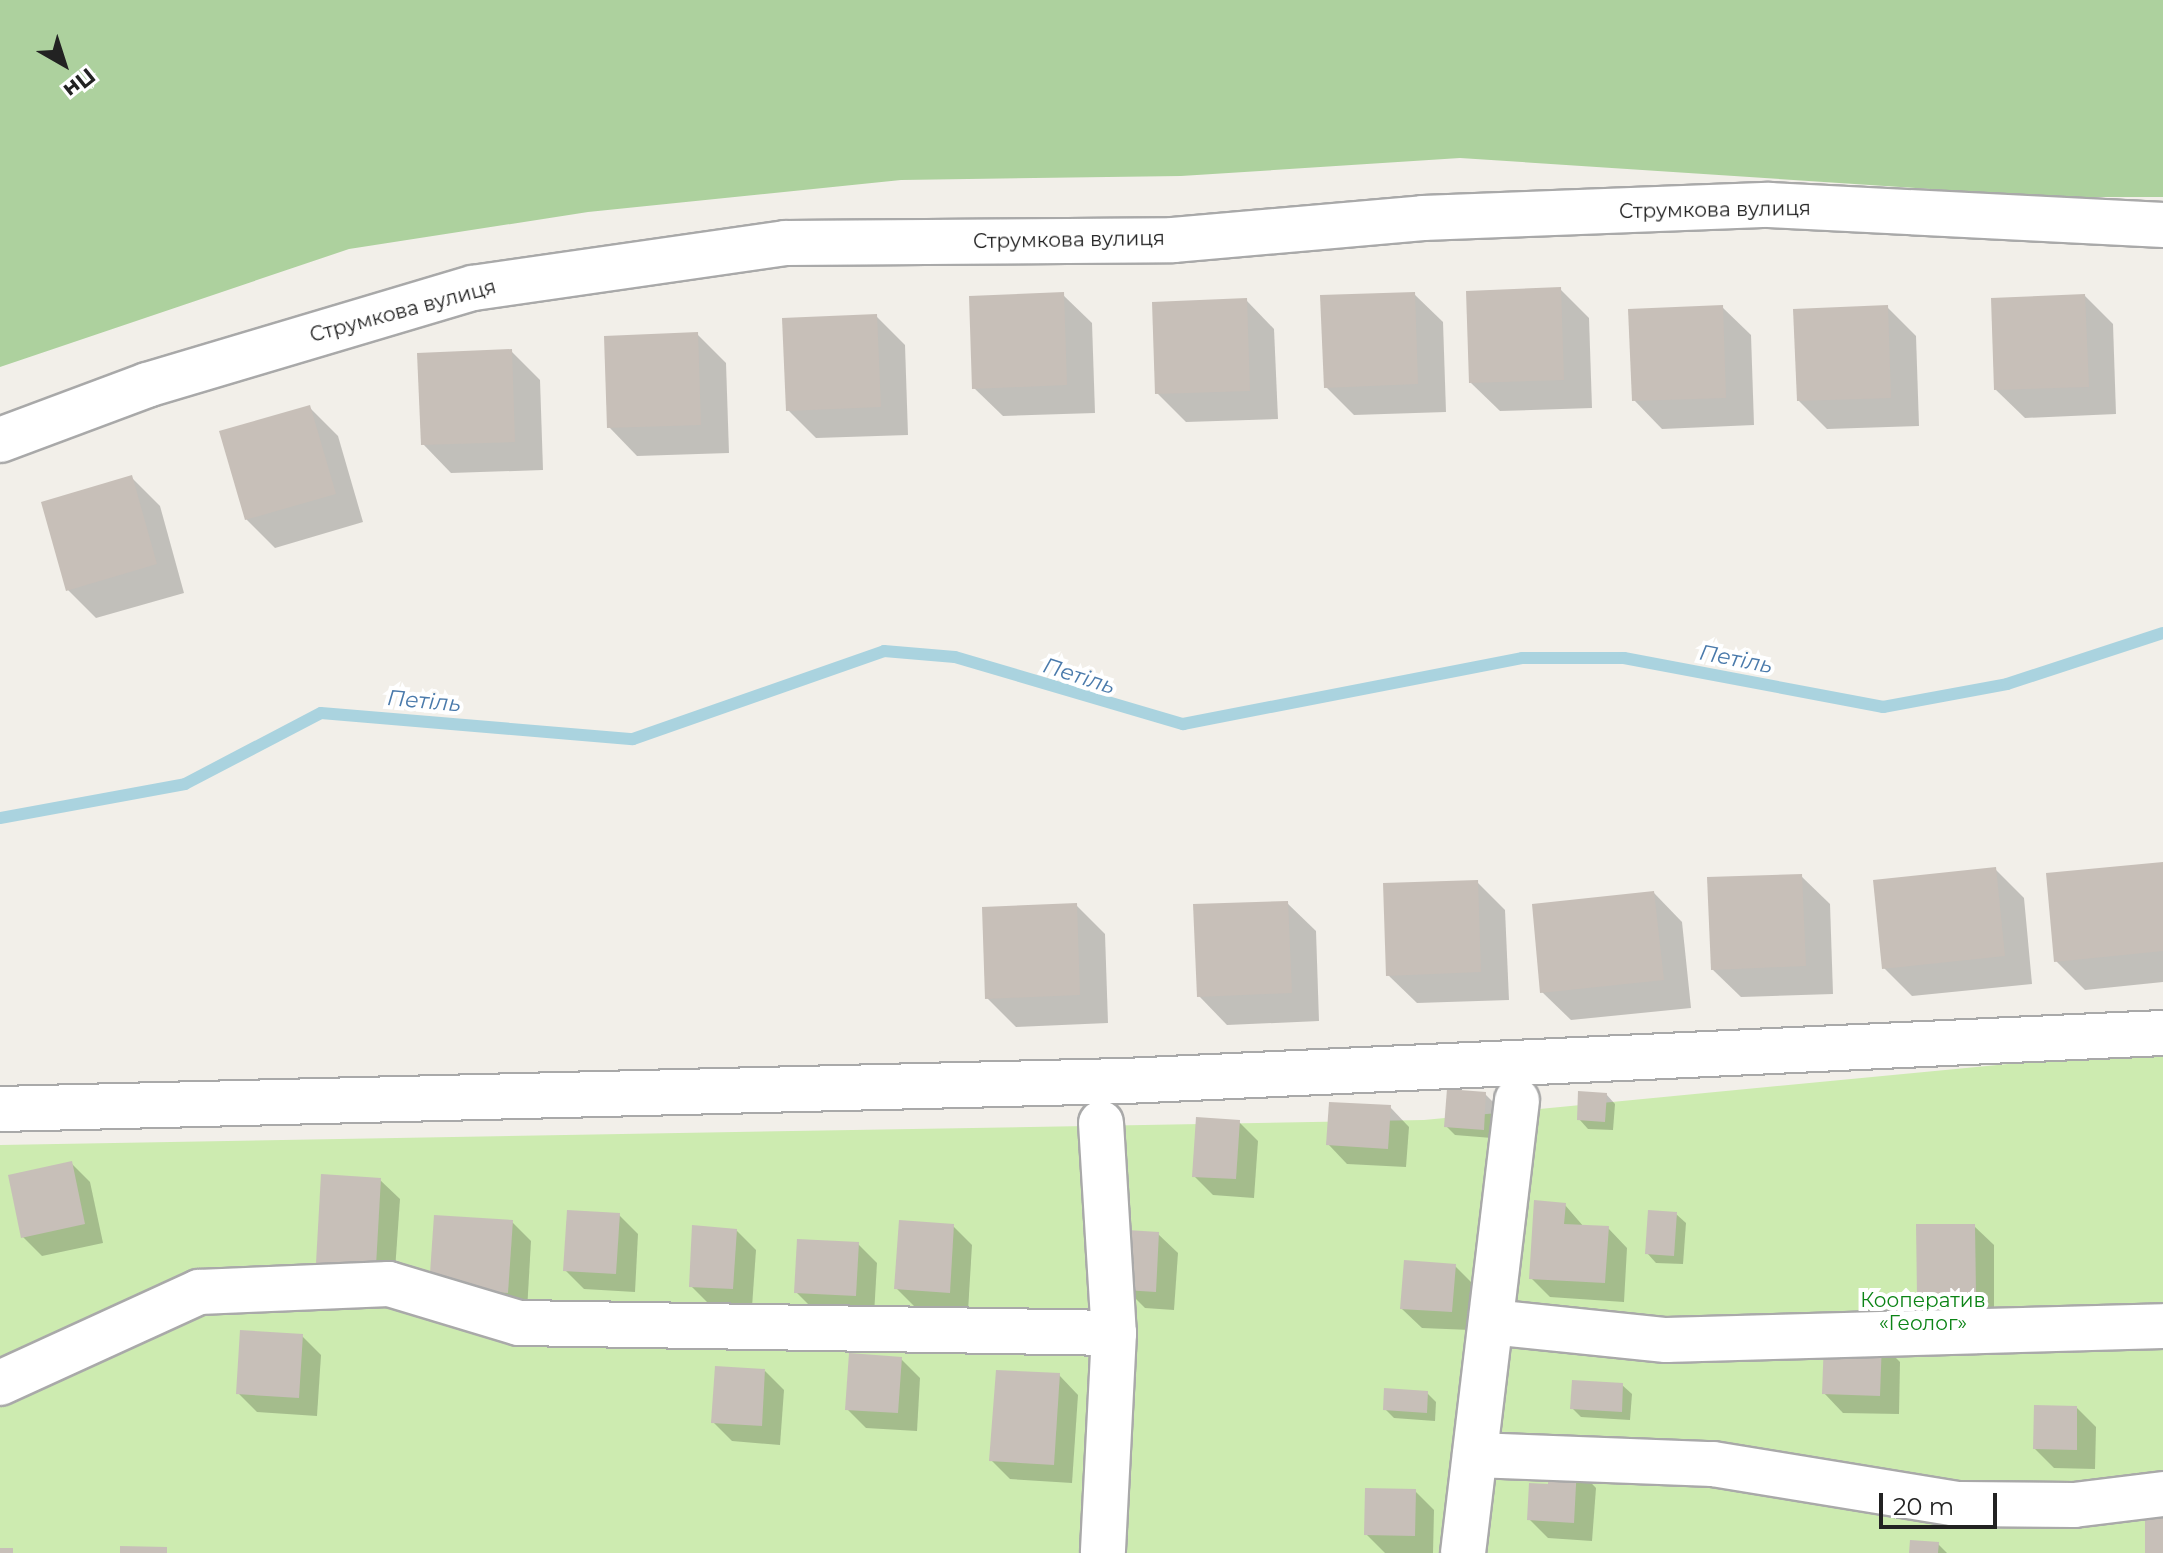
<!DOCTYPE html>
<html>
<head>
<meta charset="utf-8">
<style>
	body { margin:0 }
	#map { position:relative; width:2163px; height:1553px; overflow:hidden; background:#f2efe9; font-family:Montserrat,sans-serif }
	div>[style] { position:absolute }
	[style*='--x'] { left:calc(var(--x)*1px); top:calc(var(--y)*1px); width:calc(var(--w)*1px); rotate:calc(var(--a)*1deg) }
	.grass>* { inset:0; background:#cdebb0 }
	.forest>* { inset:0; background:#add19e }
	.shadow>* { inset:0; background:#0003 }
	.stream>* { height:12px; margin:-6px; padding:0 6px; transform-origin:6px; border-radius:6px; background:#aad3df }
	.building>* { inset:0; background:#c7bfb8 }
	.roads { filter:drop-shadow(2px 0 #a9a9a9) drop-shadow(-2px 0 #a9a9a9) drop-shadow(0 2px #a9a9a9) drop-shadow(0 -2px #a9a9a9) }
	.minor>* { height:44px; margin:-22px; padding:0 22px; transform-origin:22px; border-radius:22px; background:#fff }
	span { translate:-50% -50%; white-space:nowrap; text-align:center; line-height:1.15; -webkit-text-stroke:8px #fff; paint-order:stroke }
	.street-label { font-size:20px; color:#222 }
	.park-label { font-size:20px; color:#0c8416 }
	.water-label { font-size:22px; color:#4a7aab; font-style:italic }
	.north { position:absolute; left:24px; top:24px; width:80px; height:80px; -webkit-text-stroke:6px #fff; paint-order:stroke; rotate:141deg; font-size:22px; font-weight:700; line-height:32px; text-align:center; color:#222 }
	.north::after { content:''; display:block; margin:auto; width:28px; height:36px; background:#222; clip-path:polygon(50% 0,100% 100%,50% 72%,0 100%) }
	.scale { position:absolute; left:1879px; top:1493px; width:118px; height:36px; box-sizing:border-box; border:4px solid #222; border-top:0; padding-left:10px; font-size:24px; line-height:28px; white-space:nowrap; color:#222; -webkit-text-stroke:6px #fff; paint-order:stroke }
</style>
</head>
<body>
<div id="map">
	<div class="grass">
		<i style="clip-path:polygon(2163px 1049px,2163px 1553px,0 1553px,0 1145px,1424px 1120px)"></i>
	</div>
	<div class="forest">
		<i style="clip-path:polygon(0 0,2163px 0,2163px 197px,2053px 197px,1460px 158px,1181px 176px,901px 180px,588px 212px,349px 249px,0 367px)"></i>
	</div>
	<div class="shadow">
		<i style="clip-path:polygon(1560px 289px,1589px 318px,1592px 408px,1500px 411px,1471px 383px)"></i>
		<i style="clip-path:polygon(1414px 294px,1443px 322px,1446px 412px,1354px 415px,1326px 387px)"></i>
		<i style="clip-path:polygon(1063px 295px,1092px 323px,1095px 413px,1003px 416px,974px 388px)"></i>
		<i style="clip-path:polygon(2085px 296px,2113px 324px,2116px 414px,2025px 418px,1996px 390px)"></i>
		<i style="clip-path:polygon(1246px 300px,1274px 329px,1278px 419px,1186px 422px,1157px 393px)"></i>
		<i style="clip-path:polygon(1722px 307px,1751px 335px,1754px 425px,1662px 429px,1634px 400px)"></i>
		<i style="clip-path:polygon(1887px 307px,1916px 336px,1919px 426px,1827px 429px,1798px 400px)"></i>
		<i style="clip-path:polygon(876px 316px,905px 345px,908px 435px,816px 438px,788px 410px)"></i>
		<i style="clip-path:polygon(697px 334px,726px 363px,729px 453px,637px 456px,609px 427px)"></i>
		<i style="clip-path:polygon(511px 351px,540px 380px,543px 470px,451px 473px,423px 444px)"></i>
		<i style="clip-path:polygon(309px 407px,338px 436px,363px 522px,275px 548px,246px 519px)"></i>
		<i style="clip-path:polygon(131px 477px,160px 506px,184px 593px,96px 618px,68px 590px)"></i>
		<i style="clip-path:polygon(2163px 864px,2163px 982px,2085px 990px,2056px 961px)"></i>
		<i style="clip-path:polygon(1995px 869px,2024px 898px,2032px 984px,1912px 996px,1884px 968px)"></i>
		<i style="clip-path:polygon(1801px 876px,1830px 904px,1833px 994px,1741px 997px,1712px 969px)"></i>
		<i style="clip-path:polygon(1477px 882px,1505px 910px,1509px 1000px,1417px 1003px,1388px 975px)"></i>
		<i style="clip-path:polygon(1654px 893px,1682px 922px,1691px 1008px,1571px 1020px,1542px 992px)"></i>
		<i style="clip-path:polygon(1287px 903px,1316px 931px,1319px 1021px,1227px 1025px,1199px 996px)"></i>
		<i style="clip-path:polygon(1076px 905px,1105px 934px,1108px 1023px,1016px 1027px,987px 998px)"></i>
		<i style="clip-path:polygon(1485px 1094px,1494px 1103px,1492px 1138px,1455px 1135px,1446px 1126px)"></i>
		<i style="clip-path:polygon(1606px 1094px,1615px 1104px,1613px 1130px,1588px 1129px,1579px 1119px)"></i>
		<i style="clip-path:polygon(1390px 1107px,1409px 1127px,1406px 1167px,1347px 1164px,1328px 1144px)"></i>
		<i style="clip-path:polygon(1239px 1122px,1258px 1141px,1254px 1198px,1213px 1195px,1194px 1176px)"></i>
		<i style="clip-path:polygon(71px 1163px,90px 1182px,103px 1243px,42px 1256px,23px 1237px)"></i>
		<i style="clip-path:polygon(380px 1180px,400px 1199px,394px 1285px,337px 1281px,318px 1262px)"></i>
		<i style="clip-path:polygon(1565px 1205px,1584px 1227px,1608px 1228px,1627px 1248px,1624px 1302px,1550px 1297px,1531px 1278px)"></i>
		<i style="clip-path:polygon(1676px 1214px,1686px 1223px,1683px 1264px,1656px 1263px,1647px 1253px)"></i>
		<i style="clip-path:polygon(619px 1215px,638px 1234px,635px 1292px,584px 1289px,565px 1270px)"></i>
		<i style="clip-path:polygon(512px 1222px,531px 1241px,527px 1311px,450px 1307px)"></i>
		<i style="clip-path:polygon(953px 1226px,972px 1245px,968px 1311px,915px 1307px,896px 1288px)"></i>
		<i style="clip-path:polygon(1974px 1226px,1994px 1245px,1994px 1313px,1938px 1314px,1919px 1294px)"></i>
		<i style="clip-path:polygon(736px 1230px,756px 1250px,752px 1307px,710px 1305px,691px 1286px)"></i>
		<i style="clip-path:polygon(1158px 1234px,1178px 1253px,1174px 1310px,1145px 1308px,1126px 1289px)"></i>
		<i style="clip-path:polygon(858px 1244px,877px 1263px,874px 1315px,815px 1311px,796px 1292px)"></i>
		<i style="clip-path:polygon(1455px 1266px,1474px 1285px,1471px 1330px,1422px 1328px,1402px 1309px)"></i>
		<i style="clip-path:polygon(302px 1336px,321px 1355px,317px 1416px,257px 1412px,238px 1393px)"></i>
		<i style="clip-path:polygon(1881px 1343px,1900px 1362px,1899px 1414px,1843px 1413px,1824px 1393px)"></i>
		<i style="clip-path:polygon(901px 1359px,920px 1378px,917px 1431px,866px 1428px,847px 1409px)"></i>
		<i style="clip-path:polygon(765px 1371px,784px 1390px,780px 1445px,732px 1441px,713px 1422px)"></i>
		<i style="clip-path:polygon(1059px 1375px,1078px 1395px,1072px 1483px,1010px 1479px,991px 1460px)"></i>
		<i style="clip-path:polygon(1622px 1385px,1632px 1394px,1630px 1420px,1581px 1417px,1572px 1408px)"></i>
		<i style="clip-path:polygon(1427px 1393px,1436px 1402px,1435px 1421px,1394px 1418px,1385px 1409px)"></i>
		<i style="clip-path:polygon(2077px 1408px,2096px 1427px,2095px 1469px,2054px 1468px,2035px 1449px)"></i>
		<i style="clip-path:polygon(1577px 1468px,1596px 1488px,1592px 1541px,1548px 1538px,1529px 1519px)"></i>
		<i style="clip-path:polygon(1415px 1491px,1434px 1510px,1433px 1553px,1385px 1553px,1366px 1534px)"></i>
		<i style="clip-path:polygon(1938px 1544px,1947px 1553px,1911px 1553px)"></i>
	</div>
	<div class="stream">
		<i style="--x:0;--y:818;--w:188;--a:-10.4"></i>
		<i style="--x:185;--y:784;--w:153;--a:-27.6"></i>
		<i style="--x:321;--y:713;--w:313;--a:4.8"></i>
		<i style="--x:633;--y:739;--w:266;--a:-19.3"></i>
		<i style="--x:884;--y:651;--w:71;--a:4.8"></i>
		<i style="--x:955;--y:657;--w:238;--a:16.4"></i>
		<i style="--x:1183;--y:724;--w:345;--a:-11"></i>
		<i style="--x:1522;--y:658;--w:102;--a:0"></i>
		<i style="--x:1624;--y:658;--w:264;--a:10.7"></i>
		<i style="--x:1883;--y:707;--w:126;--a:-10.5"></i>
		<i style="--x:2007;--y:684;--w:164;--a:-18.1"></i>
	</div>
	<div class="building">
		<i style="clip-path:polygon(1561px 287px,1564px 380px,1469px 383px,1466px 291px)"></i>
		<i style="clip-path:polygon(1064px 292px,1067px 385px,972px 389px,969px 296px)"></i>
		<i style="clip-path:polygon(1415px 292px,1418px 384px,1324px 388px,1320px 295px)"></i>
		<i style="clip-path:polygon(2085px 294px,2089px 387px,1994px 390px,1991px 298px)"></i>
		<i style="clip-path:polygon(1247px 298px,1250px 391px,1155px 394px,1152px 302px)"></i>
		<i style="clip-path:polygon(1723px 305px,1726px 398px,1632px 401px,1628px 309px)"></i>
		<i style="clip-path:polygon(1888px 305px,1891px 398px,1797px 401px,1793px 309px)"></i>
		<i style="clip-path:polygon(877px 314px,881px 407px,786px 411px,782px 318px)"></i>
		<i style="clip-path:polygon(698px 332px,701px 425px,607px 428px,604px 336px)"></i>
		<i style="clip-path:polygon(512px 349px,515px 442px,421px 445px,417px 353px)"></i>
		<i style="clip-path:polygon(310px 405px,336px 494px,245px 520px,219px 431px)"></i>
		<i style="clip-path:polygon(132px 475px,157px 564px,66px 591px,41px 502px)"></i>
		<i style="clip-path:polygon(2163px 862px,2163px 951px,2054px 962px,2046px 873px)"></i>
		<i style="clip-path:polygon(1996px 867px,2005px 956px,1882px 969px,1873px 880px)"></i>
		<i style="clip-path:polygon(1802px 874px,1806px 966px,1711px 970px,1707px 877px)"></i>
		<i style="clip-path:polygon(1478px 880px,1481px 972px,1386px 976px,1383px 883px)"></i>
		<i style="clip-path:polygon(1654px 891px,1664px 980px,1540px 993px,1532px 904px)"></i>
		<i style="clip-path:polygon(1288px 901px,1292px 993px,1197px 997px,1193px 904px)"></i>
		<i style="clip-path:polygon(1077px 903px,1080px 995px,985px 999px,982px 907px)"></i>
		<i style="clip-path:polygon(1447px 1089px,1486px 1092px,1484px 1130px,1444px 1127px)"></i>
		<i style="clip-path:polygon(1578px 1091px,1607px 1093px,1605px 1122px,1577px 1120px)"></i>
		<i style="clip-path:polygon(1329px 1102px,1391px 1105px,1388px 1149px,1326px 1145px)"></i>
		<i style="clip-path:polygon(1196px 1117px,1240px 1120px,1236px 1179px,1192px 1177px)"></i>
		<i style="clip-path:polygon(72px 1161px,85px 1224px,21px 1238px,8px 1175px)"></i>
		<i style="clip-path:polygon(321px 1174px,381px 1178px,376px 1266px,316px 1263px)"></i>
		<i style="clip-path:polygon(1534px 1200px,1566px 1203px,1564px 1224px,1609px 1226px,1605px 1283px,1529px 1279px)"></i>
		<i style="clip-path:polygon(567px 1210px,620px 1213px,616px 1274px,563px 1271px)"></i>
		<i style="clip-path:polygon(1648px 1210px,1677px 1212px,1674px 1256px,1645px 1254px)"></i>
		<i style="clip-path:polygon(434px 1215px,513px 1220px,508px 1293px,429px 1288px)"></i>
		<i style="clip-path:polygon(899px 1220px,954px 1224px,950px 1293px,894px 1289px)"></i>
		<i style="clip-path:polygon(1916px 1224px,1975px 1224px,1976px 1295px,1917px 1295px)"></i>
		<i style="clip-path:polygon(692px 1225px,737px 1229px,733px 1289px,689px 1287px)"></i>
		<i style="clip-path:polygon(1127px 1230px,1159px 1232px,1156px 1292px,1124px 1290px)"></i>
		<i style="clip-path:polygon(797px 1239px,859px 1242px,856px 1296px,794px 1293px)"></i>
		<i style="clip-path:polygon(1404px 1260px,1456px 1264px,1452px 1312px,1400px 1309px)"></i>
		<i style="clip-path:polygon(240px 1330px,303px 1334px,299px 1398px,236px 1394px)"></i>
		<i style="clip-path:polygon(1824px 1340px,1882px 1341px,1880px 1396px,1822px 1394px)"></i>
		<i style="clip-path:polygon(849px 1353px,902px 1357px,898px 1413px,845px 1410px)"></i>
		<i style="clip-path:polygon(715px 1366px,765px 1369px,762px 1426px,711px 1423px)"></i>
		<i style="clip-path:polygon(996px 1370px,1060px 1373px,1054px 1465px,989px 1461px)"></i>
		<i style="clip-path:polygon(1572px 1380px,1623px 1383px,1622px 1412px,1570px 1409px)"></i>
		<i style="clip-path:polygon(1384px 1388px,1428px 1391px,1427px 1413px,1383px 1410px)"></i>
		<i style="clip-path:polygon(2034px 1405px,2077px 1406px,2077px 1450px,2033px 1449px)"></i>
		<i style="clip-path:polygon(1549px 1465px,1577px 1466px,1574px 1523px,1527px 1520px,1529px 1483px,1548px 1484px)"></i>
		<i style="clip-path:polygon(1365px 1488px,1416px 1489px,1415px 1536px,1364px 1535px)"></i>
		<i style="clip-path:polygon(2145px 1517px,2163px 1518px,2163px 1553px,2145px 1553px)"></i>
		<i style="clip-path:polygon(1910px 1540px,1939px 1542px,1938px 1553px,1909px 1553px)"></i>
		<i style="clip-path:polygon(120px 1546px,167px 1547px,167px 1553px,120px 1553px)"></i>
		<i style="clip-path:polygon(0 1548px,13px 1548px,13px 1553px,0 1553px)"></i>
	</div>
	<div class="roads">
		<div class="minor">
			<i style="--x:0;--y:440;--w:157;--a:-20.5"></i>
			<i style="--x:147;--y:385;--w:340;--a:-16.6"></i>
			<i style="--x:473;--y:288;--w:315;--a:-8.2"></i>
			<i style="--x:785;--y:243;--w:388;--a:-0.4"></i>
			<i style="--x:1173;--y:240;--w:251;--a:-5"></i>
			<i style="--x:1423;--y:218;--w:346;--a:-2.2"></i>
			<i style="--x:1769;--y:205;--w:395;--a:2.9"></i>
			<i style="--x:0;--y:1109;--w:1125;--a:-1.43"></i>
			<i style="--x:1125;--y:1081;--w:1039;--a:-2.65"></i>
			<i style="--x:1101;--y:1123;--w:210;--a:86.5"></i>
			<i style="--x:1114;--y:1333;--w:220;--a:92.9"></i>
			<i style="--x:1491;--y:1322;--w:176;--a:5.9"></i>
			<i style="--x:1666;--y:1340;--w:497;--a:-1.6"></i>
			<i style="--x:0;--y:1383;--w:219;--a:-24.6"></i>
			<i style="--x:199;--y:1292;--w:190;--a:-2.4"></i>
			<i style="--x:389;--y:1284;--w:136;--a:16.7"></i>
			<i style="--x:519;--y:1323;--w:595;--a:0.96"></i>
			<i style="--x:1475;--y:1455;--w:238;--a:2.2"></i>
			<i style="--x:1713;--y:1464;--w:246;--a:9.3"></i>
			<i style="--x:1956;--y:1504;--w:118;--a:0.5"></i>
			<i style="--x:2074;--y:1505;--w:90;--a:-7"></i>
			<i style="--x:1463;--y:1553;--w:456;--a:-83.2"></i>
		</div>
	</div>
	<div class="street-label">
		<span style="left:1715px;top:210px;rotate:-1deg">Струмкова вулиця</span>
		<span style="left:1069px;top:240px;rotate:-1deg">Струмкова вулиця</span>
		<span style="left:403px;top:311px;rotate:-15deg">Струмкова вулиця</span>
	</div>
	<div class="park-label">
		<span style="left:1923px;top:1312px">Кооператив<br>«Геолог»</span>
	</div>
	<div class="water-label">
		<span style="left:1736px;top:659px;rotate:11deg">Петіль</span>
		<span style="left:1079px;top:676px;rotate:18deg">Петіль</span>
		<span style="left:424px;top:701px;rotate:5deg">Петіль</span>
	</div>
	<div class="north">Пн</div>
	<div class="scale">20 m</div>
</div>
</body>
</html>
